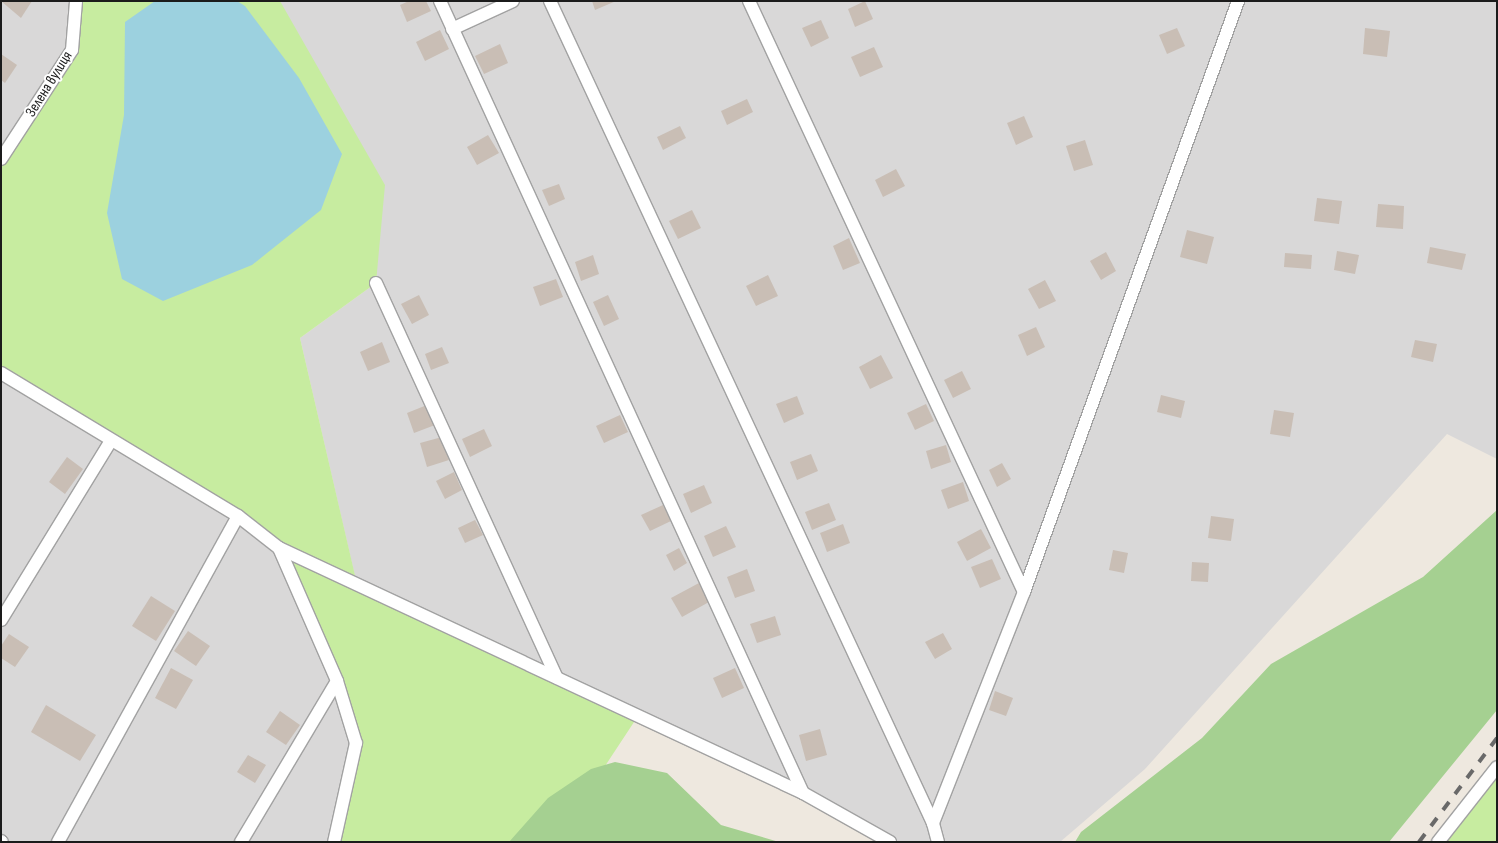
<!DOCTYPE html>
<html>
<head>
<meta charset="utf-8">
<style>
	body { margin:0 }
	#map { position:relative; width:1498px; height:843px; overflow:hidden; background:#eee8df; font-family:"Sofia Sans Condensed",sans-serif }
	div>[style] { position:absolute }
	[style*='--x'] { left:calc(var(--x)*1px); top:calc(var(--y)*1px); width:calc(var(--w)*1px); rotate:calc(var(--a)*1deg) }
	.residential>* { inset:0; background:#d9d8d8 }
	.grass>* { inset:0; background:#c7eca0 }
	.forest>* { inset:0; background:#a5d091 }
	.water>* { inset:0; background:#9cd1df }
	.building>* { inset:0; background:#c9beb5 }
	.roads { filter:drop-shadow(1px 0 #a2a2a2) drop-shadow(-1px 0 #a2a2a2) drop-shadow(0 1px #a2a2a2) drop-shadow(0 -1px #a2a2a2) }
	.minor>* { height:12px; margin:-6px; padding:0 6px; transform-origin:6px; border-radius:6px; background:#fff }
	.rail>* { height:4px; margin-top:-2px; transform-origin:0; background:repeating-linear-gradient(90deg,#696969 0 10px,transparent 0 20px) }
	span { translate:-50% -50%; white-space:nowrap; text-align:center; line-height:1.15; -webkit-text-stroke:4px #fff; paint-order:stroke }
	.street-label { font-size:15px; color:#1b1b1b }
	.frame { position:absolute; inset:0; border:2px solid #1b1b1b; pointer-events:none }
</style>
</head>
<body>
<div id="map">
	<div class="residential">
		<i style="clip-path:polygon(1px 1px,76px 1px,72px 50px,1px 159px)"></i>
		<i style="clip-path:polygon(280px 1px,1497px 1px,1497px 459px,1447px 434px,1145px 769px,1060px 842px,890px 842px,357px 585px,300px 338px,376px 283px)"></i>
		<i style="clip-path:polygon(1px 373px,279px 548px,356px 743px,334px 842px,1px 842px)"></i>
	</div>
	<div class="grass">
		<i style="clip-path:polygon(76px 1px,280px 1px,385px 185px,376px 283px,300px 338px,357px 584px,638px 716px,555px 842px,334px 842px,356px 743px,279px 548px,1px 373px,1px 160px,72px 50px)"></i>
		<i style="clip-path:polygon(1497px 767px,1497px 842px,1438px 842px)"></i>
	</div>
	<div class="forest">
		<i style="clip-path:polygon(1497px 510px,1497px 710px,1389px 842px,1075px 842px,1081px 832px,1202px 738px,1271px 664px,1423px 577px)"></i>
		<i style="clip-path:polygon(615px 762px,667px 773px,721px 825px,779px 842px,509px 842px,548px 798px,591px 769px)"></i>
	</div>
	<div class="water">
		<i style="clip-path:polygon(155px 1px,237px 1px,245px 6px,299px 78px,342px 154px,321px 210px,252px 265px,163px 301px,122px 279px,107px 213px,124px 115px,125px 22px)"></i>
	</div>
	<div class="building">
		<i style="clip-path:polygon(1px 1px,32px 1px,21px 18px)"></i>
		<i style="clip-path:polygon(409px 1px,426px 1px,431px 11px,407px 22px,400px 5px)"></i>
		<i style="clip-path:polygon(592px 1px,616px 1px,595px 10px)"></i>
		<i style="clip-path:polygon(865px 1px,873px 19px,855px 27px,848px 9px)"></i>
		<i style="clip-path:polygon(821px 20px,829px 38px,811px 47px,802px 28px)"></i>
		<i style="clip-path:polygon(1177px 28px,1185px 46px,1167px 54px,1159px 35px)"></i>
		<i style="clip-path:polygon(1365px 28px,1390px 31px,1387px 57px,1363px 54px)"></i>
		<i style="clip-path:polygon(440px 30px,449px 49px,425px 61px,416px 42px)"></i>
		<i style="clip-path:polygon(500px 44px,508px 63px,484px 74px,475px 56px)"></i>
		<i style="clip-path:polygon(874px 47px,883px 67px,860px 77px,851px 57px)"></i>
		<i style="clip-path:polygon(1px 54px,17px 65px,5px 83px,1px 80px)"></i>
		<i style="clip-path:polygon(747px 99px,753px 112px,727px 125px,721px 111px)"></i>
		<i style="clip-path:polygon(1024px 116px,1033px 137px,1016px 145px,1007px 123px)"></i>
		<i style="clip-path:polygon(680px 126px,686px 138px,663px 150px,657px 137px)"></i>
		<i style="clip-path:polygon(488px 135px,499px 153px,477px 165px,467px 147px)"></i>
		<i style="clip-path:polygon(1085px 140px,1093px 165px,1074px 171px,1066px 146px)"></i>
		<i style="clip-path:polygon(896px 169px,905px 186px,883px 197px,875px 180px)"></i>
		<i style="clip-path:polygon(559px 184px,565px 199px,549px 206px,542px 190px)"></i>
		<i style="clip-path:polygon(1317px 198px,1342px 201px,1339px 224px,1314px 221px)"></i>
		<i style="clip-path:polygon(1378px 204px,1404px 206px,1403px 229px,1376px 227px)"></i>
		<i style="clip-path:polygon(692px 210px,701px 228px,678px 239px,669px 221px)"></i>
		<i style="clip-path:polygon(1187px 230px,1214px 237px,1207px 264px,1180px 257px)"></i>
		<i style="clip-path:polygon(849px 238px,860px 263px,843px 270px,833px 246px)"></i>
		<i style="clip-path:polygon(1430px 247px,1466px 254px,1462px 270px,1427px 263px)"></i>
		<i style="clip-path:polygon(1337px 251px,1359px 255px,1355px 274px,1334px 270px)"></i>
		<i style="clip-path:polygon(1106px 252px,1116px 271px,1101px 280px,1090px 261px)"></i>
		<i style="clip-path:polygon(1285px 253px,1312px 255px,1311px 269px,1284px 267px)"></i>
		<i style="clip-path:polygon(593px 255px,599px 274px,581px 281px,575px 262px)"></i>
		<i style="clip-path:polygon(768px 275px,778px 296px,756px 306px,746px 286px)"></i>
		<i style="clip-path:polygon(556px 279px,563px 297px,540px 306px,533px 287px)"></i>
		<i style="clip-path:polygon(1045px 280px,1056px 301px,1039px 309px,1028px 289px)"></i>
		<i style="clip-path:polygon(419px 295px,429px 315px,412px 324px,401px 304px)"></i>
		<i style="clip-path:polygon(608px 295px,619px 319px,604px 326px,593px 302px)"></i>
		<i style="clip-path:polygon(1036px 327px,1045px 347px,1027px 356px,1018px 335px)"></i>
		<i style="clip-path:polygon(1415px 340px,1437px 344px,1433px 362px,1411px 357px)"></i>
		<i style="clip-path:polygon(382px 342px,390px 362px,368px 371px,360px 352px)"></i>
		<i style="clip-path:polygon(442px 347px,449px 363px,431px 370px,425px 354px)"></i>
		<i style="clip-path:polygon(881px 355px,893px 378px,870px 389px,859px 367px)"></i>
		<i style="clip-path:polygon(962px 371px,971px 389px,953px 398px,944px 380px)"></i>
		<i style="clip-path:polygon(1161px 395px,1185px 401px,1181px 418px,1157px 412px)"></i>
		<i style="clip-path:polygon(797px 396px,804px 414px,784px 423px,776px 404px)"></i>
		<i style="clip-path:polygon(926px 404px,934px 421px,915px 430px,907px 413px)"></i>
		<i style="clip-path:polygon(427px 405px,435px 425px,414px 433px,407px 413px)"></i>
		<i style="clip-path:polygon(1274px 410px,1294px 413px,1290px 437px,1270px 434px)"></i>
		<i style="clip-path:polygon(620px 415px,628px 432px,604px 443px,596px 426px)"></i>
		<i style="clip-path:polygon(484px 429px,492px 446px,470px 457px,462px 439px)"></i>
		<i style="clip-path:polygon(442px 437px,449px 460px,427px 467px,420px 443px)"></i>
		<i style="clip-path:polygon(946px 445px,951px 462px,931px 469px,926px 451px)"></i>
		<i style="clip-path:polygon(811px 454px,818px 471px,797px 480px,790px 462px)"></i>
		<i style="clip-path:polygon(67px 457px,83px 469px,65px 494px,49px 482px)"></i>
		<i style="clip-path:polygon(1002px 463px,1011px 479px,997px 487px,989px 470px)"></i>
		<i style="clip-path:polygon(454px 472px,462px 490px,445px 499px,436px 481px)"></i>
		<i style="clip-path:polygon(963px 482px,969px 501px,948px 509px,941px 490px)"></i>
		<i style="clip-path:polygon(704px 485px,712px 503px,691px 513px,683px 494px)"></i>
		<i style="clip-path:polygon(829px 503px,836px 520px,812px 530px,805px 512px)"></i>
		<i style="clip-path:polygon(663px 505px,671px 521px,650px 531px,641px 515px)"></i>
		<i style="clip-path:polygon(1211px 516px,1234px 519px,1231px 541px,1208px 538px)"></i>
		<i style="clip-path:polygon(475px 520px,483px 535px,465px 543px,458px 528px)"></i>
		<i style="clip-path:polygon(843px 524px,850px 543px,827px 552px,820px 533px)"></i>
		<i style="clip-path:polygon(726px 526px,736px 547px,713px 557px,704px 536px)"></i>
		<i style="clip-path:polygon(981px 529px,991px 548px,967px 561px,957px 542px)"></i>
		<i style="clip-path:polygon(679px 548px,687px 563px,674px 571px,666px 555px)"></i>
		<i style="clip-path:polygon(1113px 550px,1128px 553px,1124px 573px,1109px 570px)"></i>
		<i style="clip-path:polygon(992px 559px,1001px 579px,980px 588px,971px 567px)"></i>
		<i style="clip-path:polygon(1192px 562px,1209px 563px,1208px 582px,1191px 581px)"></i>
		<i style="clip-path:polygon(747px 569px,755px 591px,735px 598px,727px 577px)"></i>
		<i style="clip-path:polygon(699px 583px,709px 602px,682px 617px,671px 598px)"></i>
		<i style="clip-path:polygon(151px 596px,175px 611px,156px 641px,132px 626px)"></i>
		<i style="clip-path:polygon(775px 616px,781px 635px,757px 643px,750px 624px)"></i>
		<i style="clip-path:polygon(188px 631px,210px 646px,196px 666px,174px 651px)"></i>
		<i style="clip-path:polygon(943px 633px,952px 649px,935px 659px,925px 642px)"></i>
		<i style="clip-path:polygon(9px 634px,29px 647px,15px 667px,1px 658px,1px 646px)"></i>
		<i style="clip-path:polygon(171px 668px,193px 680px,176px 709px,155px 698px)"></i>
		<i style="clip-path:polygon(735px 668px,744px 688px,722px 698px,713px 678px)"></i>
		<i style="clip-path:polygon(995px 691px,1013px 698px,1006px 716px,989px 710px)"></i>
		<i style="clip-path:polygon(46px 705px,96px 735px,80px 761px,31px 732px)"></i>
		<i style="clip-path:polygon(280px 711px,300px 725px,286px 745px,266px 732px)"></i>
		<i style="clip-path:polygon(820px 729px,827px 755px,806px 761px,799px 735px)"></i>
		<i style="clip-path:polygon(248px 755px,266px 765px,255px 783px,237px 772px)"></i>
	</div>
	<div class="roads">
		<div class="minor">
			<i style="--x:440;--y:1;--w:871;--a:65.38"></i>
			<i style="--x:550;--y:1;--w:907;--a:65.02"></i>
			<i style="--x:749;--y:1;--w:652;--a:65.05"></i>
			<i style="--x:452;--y:29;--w:67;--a:-24.7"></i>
			<i style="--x:1;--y:159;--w:130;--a:-56.9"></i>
			<i style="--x:72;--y:50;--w:49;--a:-85.3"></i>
			<i style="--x:376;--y:283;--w:434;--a:65.4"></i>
			<i style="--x:1;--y:373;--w:277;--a:31.1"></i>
			<i style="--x:238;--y:516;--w:52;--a:38"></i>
			<i style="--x:279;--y:548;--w:578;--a:25.06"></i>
			<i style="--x:803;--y:793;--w:100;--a:29.4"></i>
			<i style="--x:279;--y:548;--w:145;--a:66.4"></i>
			<i style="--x:337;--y:681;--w:65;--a:73"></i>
			<i style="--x:356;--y:743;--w:101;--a:102.5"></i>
			<i style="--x:1;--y:620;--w:209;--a:-58.5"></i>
			<i style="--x:1;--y:841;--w:1;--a:45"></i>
			<i style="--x:58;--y:842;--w:372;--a:-61.1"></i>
			<i style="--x:241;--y:842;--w:187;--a:-59.2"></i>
			<i style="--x:938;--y:842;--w:20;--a:-105"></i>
			<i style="--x:933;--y:823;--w:248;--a:-68.5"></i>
			<i style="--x:1024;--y:592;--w:629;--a:-70.09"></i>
			<i style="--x:1438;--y:842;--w:95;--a:-51.8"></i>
		</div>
	</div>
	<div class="rail">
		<i style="--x:1419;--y:842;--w:130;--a:-53.1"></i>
	</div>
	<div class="street-label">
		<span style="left:49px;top:84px;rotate:-58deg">Зелена вулиця</span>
	</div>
	<div class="frame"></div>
</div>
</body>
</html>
